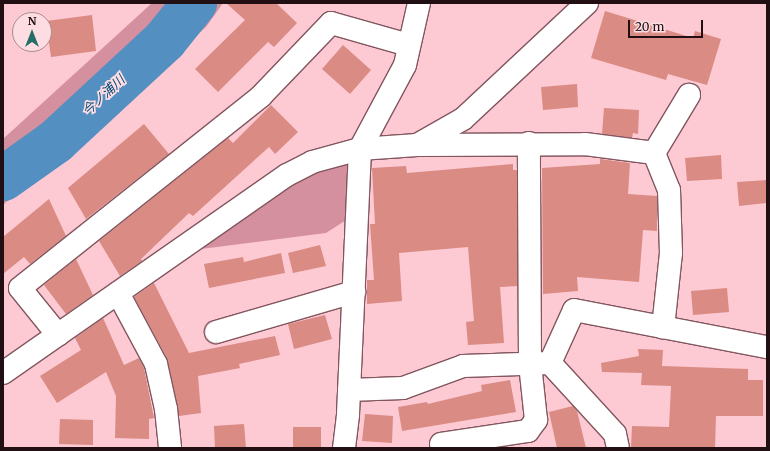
<!DOCTYPE html>
<html>
<head>
<meta charset="utf-8">
<style>
	body { margin:0 }
	#map { position:relative; width:770px; height:451px; overflow:hidden; background:#fdc9d3; font-family:Merriweather,"Noto Sans JP",serif }
	div>[style] { position:absolute }
	[style*='--x'] { left:calc(var(--x)*1px); top:calc(var(--y)*1px); width:calc(var(--w)*1px); rotate:calc(var(--a)*1deg) }
	.green>* { inset:0; background:#d4909e }
	.river>* { height:45px; margin:-22.5px; padding:0 22.5px; transform-origin:22.5px; border-radius:22.5px; background:#548fc2 }
	.building>* { inset:0; background:#da8b83 }
	.roads { filter:drop-shadow(1px 0 #82565f) drop-shadow(-1px 0 #82565f) drop-shadow(0 1px #82565f) drop-shadow(0 -1px #82565f) }
	.minor>* { height:22px; margin:-11px; padding:0 11px; transform-origin:11px; border-radius:11px; background:#fff }
	span { translate:-50% -50%; white-space:nowrap; text-align:center; line-height:1.15; -webkit-text-stroke:3.5px #fddde2; paint-order:stroke }
	.water-label { font-size:13px; color:#014b7b; font-style:italic }
	.frame { position:absolute; inset:0; border:4px solid #210f13; pointer-events:none }
	.north { position:absolute; left:12px; top:12px; width:40px; height:40px; box-sizing:border-box; background:#fddde2; border:1px solid #a58b8f; border-radius:50%; rotate:0deg; font-size:11px; font-weight:700; line-height:16px; text-align:center; color:#210f13 }
	.north::after { content:''; display:block; margin:auto; width:14px; height:18px; background:#256e67; clip-path:polygon(50% 0,100% 100%,50% 72%,0 100%) }
	.scale { position:absolute; left:628px; top:20px; width:75px; height:18px; box-sizing:border-box; border:2px solid #210f13; border-top:0; padding-left:5px; font-size:12px; line-height:14px; white-space:nowrap; color:#210f13; -webkit-text-stroke:3px #fddde2; paint-order:stroke }
</style>
</head>
<body>
<div id="map">
	<div class="green">
		<i style="clip-path:polygon(152px 3px,223px 3px,206px 27px,3px 205px,3px 139px)"></i>
		<i style="clip-path:polygon(348px 152px,357px 213px,326px 233px,201px 249px,192px 241px)"></i>
	</div>
	<div class="river">
		<i style="--x:3;--y:178;--w:64;--a:-35.4"></i>
		<i style="--x:55;--y:141;--w:149;--a:-42.8"></i>
		<i style="--x:164;--y:40;--w:48;--a:-51"></i>
	</div>
	<div class="building">
		<i style="clip-path:polygon(226px 3px,276px 3px,297px 23px,274px 47px,268px 42px,218px 92px,195px 69px,245px 20px)"></i>
		<i style="clip-path:polygon(605px 11px,693px 38px,695px 31px,721px 39px,707px 85px,668px 74px,666px 80px,591px 58px)"></i>
		<i style="clip-path:polygon(92px 15px,96px 51px,51px 57px,46px 21px)"></i>
		<i style="clip-path:polygon(343px 45px,371px 70px,350px 94px,322px 69px)"></i>
		<i style="clip-path:polygon(577px 84px,578px 107px,543px 110px,541px 87px)"></i>
		<i style="clip-path:polygon(271px 105px,298px 132px,275px 154px,269px 147px,193px 216px,189px 213px,141px 259px,142px 261px,120px 276px,99px 241px,228px 138px,233px 143px)"></i>
		<i style="clip-path:polygon(604px 108px,639px 110px,638px 134px,633px 133px,632px 138px,602px 134px)"></i>
		<i style="clip-path:polygon(144px 124px,169px 154px,86px 219px,68px 188px)"></i>
		<i style="clip-path:polygon(721px 155px,722px 179px,687px 181px,685px 158px)"></i>
		<i style="clip-path:polygon(600px 159px,630px 163px,628px 194px,657px 196px,657px 231px,643px 230px,639px 282px,577px 277px,578px 291px,543px 294px,542px 168px,600px 164px)"></i>
		<i style="clip-path:polygon(513px 164px,513px 170px,517px 170px,517px 286px,500px 287px,504px 343px,468px 345px,466px 322px,474px 321px,468px 247px,399px 253px,402px 301px,367px 304px,367px 280px,374px 280px,370px 224px,375px 224px,372px 168px,406px 166px,407px 173px)"></i>
		<i style="clip-path:polygon(767px 180px,767px 203px,739px 206px,737px 182px)"></i>
		<i style="clip-path:polygon(49px 199px,66px 236px,30px 264px,24px 257px,3px 274px,3px 237px)"></i>
		<i style="clip-path:polygon(320px 245px,326px 266px,293px 273px,288px 253px)"></i>
		<i style="clip-path:polygon(281px 253px,285px 273px,209px 288px,204px 264px,243px 257px,244px 262px)"></i>
		<i style="clip-path:polygon(76px 259px,93px 295px,66px 314px,44px 285px)"></i>
		<i style="clip-path:polygon(154px 283px,189px 353px,275px 336px,280px 355px,239px 364px,240px 368px,198px 376px,201px 413px,179px 416px,167px 358px,134px 297px)"></i>
		<i style="clip-path:polygon(727px 288px,729px 312px,693px 315px,691px 291px)"></i>
		<i style="clip-path:polygon(325px 315px,332px 339px,294px 349px,288px 324px)"></i>
		<i style="clip-path:polygon(103px 318px,124px 365px,139px 358px,144px 368px,154px 418px,149px 419px,149px 439px,115px 438px,116px 396px,106px 372px,57px 403px,40px 376px,81px 350px,75px 338px)"></i>
		<i style="clip-path:polygon(638px 349px,663px 350px,662px 366px,748px 369px,748px 380px,763px 380px,763px 416px,716px 416px,715px 448px,631px 448px,632px 426px,669px 427px,671px 386px,641px 385px,642px 373px,602px 372px,601px 363px,639px 356px)"></i>
		<i style="clip-path:polygon(510px 380px,516px 412px,402px 431px,398px 407px,427px 402px,428px 404px,482px 391px,481px 385px)"></i>
		<i style="clip-path:polygon(573px 406px,577px 411px,586px 448px,557px 448px,549px 412px)"></i>
		<i style="clip-path:polygon(365px 414px,393px 416px,392px 443px,362px 441px)"></i>
		<i style="clip-path:polygon(60px 419px,93px 420px,93px 445px,59px 444px)"></i>
		<i style="clip-path:polygon(244px 424px,246px 448px,215px 448px,214px 426px)"></i>
		<i style="clip-path:polygon(293px 427px,321px 427px,321px 448px,293px 448px)"></i>
	</div>
	<div class="roads">
		<div class="minor">
			<i style="--x:418;--y:145;--w:167;--a:-0.3"></i>
			<i style="--x:585;--y:144;--w:70;--a:7.4"></i>
			<i style="--x:654;--y:153;--w:40;--a:68"></i>
			<i style="--x:669;--y:190;--w:63;--a:88.2"></i>
			<i style="--x:671;--y:253;--w:75;--a:96.1"></i>
			<i style="--x:654;--y:153;--w:68;--a:-58.9"></i>
			<i style="--x:118;--y:293;--w:81;--a:61.8"></i>
			<i style="--x:156;--y:364;--w:46;--a:77.5"></i>
			<i style="--x:166;--y:409;--w:39;--a:84"></i>
			<i style="--x:216;--y:332;--w:144;--a:-16.2"></i>
			<i style="--x:58;--y:335;--w:60;--a:-129"></i>
			<i style="--x:20;--y:288;--w:308;--a:-38.5"></i>
			<i style="--x:261;--y:96;--w:101;--a:-46.2"></i>
			<i style="--x:331;--y:23;--w:81;--a:15.8"></i>
			<i style="--x:550;--y:363;--w:58;--a:-65.6"></i>
			<i style="--x:574;--y:310;--w:197;--a:10.9"></i>
			<i style="--x:3;--y:373;--w:346;--a:-34.9"></i>
			<i style="--x:287;--y:175;--w:28;--a:-27"></i>
			<i style="--x:312;--y:162;--w:50;--a:-15.2"></i>
			<i style="--x:360;--y:149;--w:57;--a:-4"></i>
			<i style="--x:417;--y:145;--w:53;--a:-29.5"></i>
			<i style="--x:463;--y:119;--w:170;--a:-43.1"></i>
			<i style="--x:349;--y:390;--w:54;--a:-2.1"></i>
			<i style="--x:403;--y:388;--w:64;--a:-20.1"></i>
			<i style="--x:463;--y:366;--w:87;--a:-2"></i>
			<i style="--x:550;--y:363;--w:96;--a:47.5"></i>
			<i style="--x:615;--y:434;--w:14;--a:78"></i>
			<i style="--x:441;--y:444;--w:88;--a:-8.5"></i>
			<i style="--x:528;--y:431;--w:14;--a:-54"></i>
			<i style="--x:536;--y:420;--w:56;--a:-96.1"></i>
			<i style="--x:530;--y:364;--w:221;--a:-90.3"></i>
			<i style="--x:344;--y:448;--w:34;--a:-83"></i>
			<i style="--x:348;--y:414;--w:265;--a:-87.4"></i>
			<i style="--x:360;--y:149;--w:95;--a:-61.8"></i>
			<i style="--x:405;--y:65;--w:64;--a:-77.3"></i>
		</div>
	</div>
	<div class="water-label">
		<span style="left:104px;top:96px;rotate:-43deg">今ノ浦川</span>
	</div>
	<div class="frame"></div>
	<div class="north">N</div>
	<div class="scale">20 m</div>
</div>
</body>
</html>
